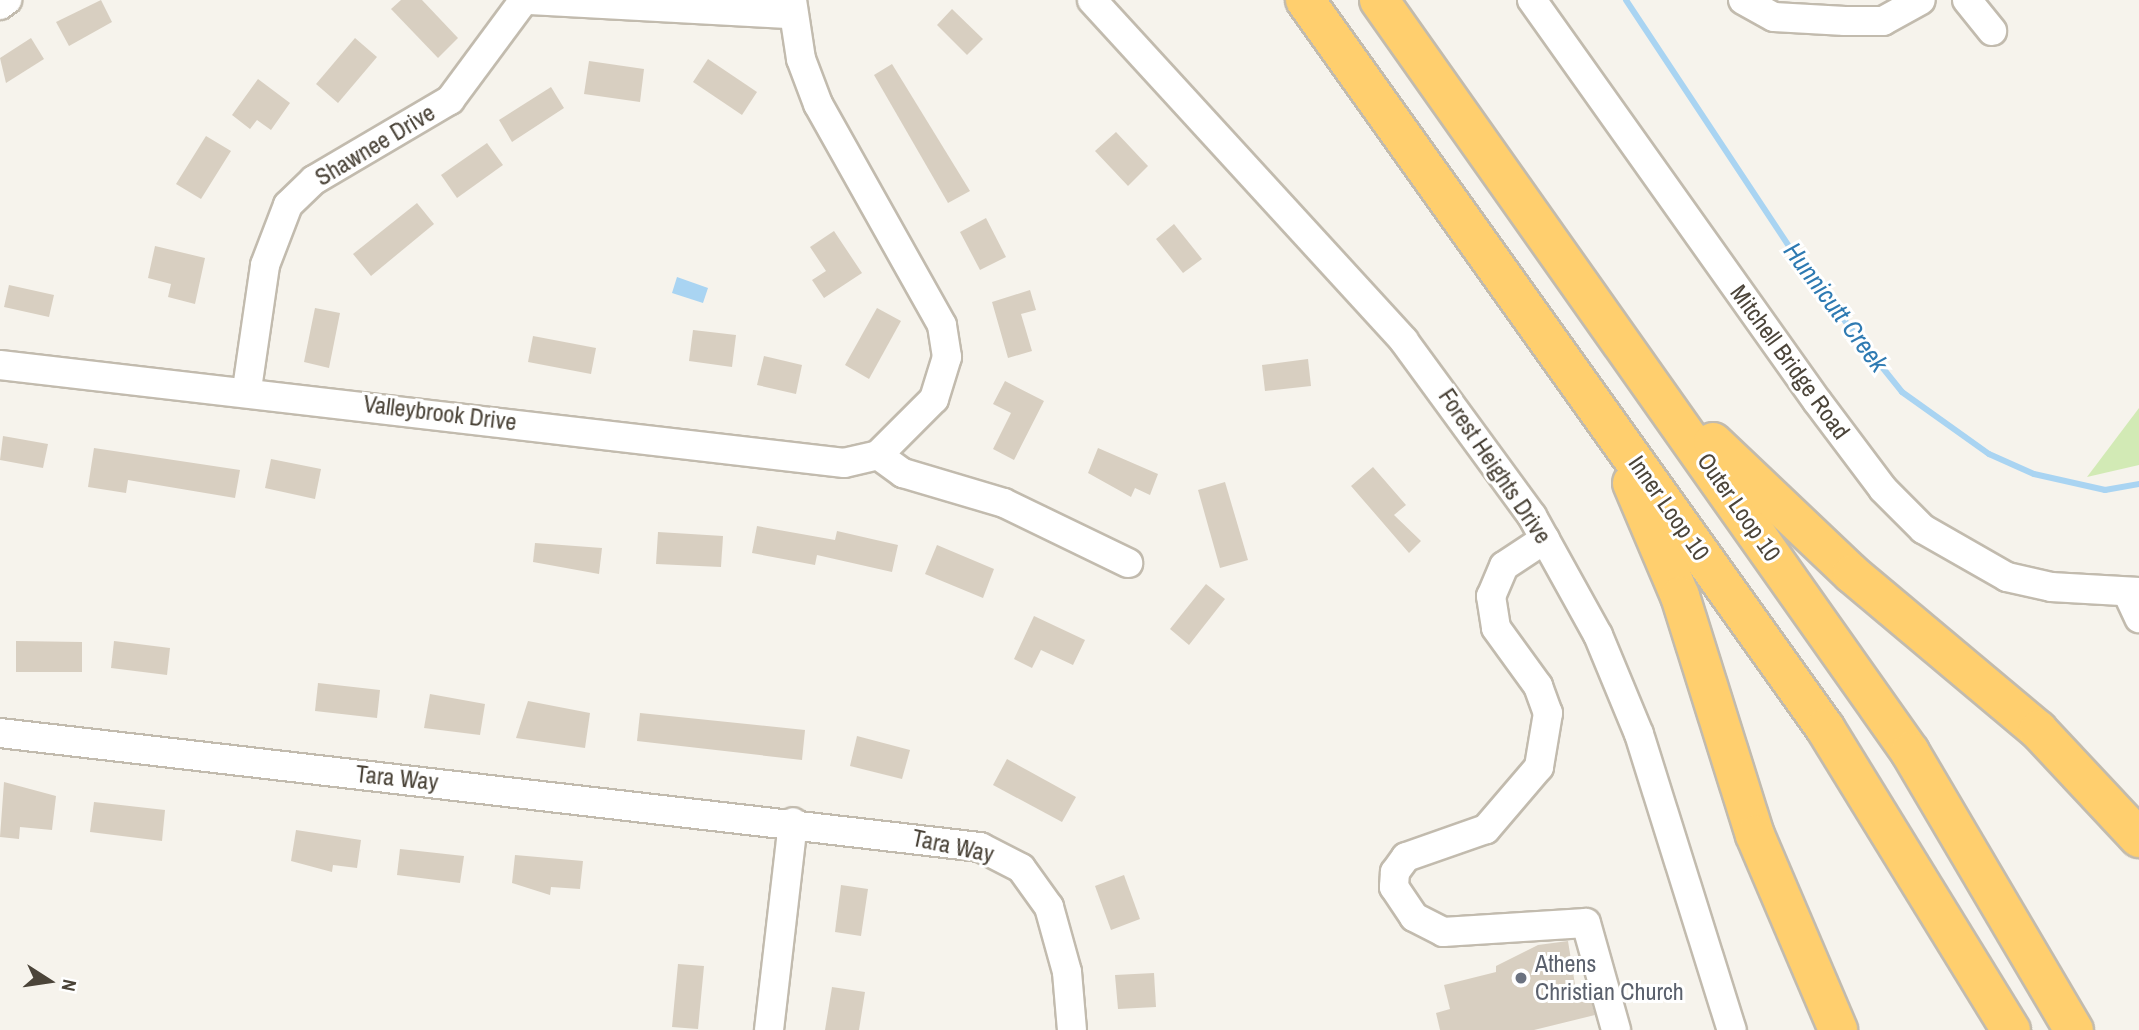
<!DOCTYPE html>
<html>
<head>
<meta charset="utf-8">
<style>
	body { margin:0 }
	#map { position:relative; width:2139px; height:1030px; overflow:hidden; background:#f6f3ec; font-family:"Archivo Narrow",sans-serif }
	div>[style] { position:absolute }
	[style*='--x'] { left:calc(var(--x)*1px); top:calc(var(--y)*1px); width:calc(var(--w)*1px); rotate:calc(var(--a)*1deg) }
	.green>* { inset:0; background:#d2eab5 }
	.water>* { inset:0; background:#a9d4f2 }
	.stream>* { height:6px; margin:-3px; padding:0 3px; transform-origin:3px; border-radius:3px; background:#a9d4f2 }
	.building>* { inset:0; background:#d8cfc1 }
	.roads { filter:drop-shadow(2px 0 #c2bbae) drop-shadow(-2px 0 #c2bbae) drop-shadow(0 2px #c2bbae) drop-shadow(0 -2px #c2bbae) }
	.minor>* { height:28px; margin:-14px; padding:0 14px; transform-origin:14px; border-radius:14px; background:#fff }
	.highway>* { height:38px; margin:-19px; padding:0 19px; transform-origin:19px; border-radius:19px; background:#ffcf6e }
	.dots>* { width:19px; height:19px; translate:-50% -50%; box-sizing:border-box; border:4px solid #fff; border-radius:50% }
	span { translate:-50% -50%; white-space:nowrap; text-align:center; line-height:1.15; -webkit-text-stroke:6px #fff; paint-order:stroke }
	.street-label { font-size:24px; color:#4b4439 }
	.worship-label { font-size:24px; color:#5b616d }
	.left { translate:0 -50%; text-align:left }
	.water-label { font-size:26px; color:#2e7ab2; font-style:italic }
	.north { position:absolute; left:14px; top:946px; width:70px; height:70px; -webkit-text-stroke:5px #fff; paint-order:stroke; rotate:102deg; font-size:19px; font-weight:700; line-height:28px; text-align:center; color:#4b4439 }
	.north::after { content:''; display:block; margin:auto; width:24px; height:32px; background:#4b4439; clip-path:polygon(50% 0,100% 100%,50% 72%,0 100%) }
</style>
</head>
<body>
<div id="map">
	<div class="green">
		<i style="clip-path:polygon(2139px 408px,2139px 465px,2087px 477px)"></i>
	</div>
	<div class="water">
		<i style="clip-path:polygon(677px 277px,708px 288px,703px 303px,672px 293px)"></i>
	</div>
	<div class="stream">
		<i style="--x:1626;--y:0;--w:330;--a:56.5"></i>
		<i style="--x:1808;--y:275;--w:150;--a:51.2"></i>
		<i style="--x:1902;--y:392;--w:107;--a:35.5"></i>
		<i style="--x:1989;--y:454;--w:49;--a:24"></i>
		<i style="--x:2034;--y:474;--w:73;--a:12.7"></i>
		<i style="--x:2105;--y:490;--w:35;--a:-10"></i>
	</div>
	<div class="building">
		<i style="clip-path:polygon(101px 0,112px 22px,69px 46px,56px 22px)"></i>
		<i style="clip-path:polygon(401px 0,422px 0,458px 38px,438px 58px,391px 9px)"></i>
		<i style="clip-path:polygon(952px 9px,983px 39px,967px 55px,937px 25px)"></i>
		<i style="clip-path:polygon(31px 38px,44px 59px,6px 83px,0 58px)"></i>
		<i style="clip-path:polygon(355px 38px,377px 57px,338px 103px,316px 84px)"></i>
		<i style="clip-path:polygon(708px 59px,757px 92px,742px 115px,693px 82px)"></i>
		<i style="clip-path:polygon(589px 61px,644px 69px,640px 102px,584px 94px)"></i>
		<i style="clip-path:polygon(892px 64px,970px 191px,948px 203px,874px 75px)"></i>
		<i style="clip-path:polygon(258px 79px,290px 103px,271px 130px,257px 120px,250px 129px,232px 115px)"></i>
		<i style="clip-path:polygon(551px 87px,564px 108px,512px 142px,499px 120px)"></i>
		<i style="clip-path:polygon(1116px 132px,1148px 166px,1128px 186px,1095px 151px)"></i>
		<i style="clip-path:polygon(206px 136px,231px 151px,201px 199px,176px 184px)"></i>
		<i style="clip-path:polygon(487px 143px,503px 165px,457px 198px,441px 175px)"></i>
		<i style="clip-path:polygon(417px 203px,434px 224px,371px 276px,353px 254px)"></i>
		<i style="clip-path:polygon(986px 218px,1006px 257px,980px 270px,960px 232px)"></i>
		<i style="clip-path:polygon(1174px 224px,1202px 259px,1183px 273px,1156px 239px)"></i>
		<i style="clip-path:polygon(834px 231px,862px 273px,824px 298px,812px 280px,826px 271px,810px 247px)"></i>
		<i style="clip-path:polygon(155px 246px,205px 258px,195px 304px,168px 297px,171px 284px,148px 278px)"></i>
		<i style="clip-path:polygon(9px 285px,54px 295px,49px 317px,4px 307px)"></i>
		<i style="clip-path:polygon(1030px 290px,1036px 310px,1021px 314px,1032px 351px,1008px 358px,992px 302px)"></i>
		<i style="clip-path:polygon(315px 308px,340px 313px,329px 368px,304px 362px)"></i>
		<i style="clip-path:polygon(877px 308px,901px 321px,869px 379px,845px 365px)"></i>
		<i style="clip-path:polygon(693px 330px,736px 335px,732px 367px,689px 361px)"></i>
		<i style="clip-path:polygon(533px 336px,596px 348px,591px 374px,528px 362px)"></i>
		<i style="clip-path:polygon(764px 356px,802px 365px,796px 394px,757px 385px)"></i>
		<i style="clip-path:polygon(1308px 359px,1311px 386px,1265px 391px,1262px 365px)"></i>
		<i style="clip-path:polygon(1005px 381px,1044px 401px,1014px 460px,993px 449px,1011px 413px,993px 404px)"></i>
		<i style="clip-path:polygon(3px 436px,48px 444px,43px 468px,0 460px)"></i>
		<i style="clip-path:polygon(94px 448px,240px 470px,235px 498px,128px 480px,126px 493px,88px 487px)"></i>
		<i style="clip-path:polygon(1098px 448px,1158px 474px,1150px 495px,1135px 488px,1131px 497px,1088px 473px)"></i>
		<i style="clip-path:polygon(271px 459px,321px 469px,315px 499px,265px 488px)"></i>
		<i style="clip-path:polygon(1373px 467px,1406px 505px,1394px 515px,1421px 541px,1409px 553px,1351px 486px)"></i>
		<i style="clip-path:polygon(1225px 482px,1248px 560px,1220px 568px,1198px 490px)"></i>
		<i style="clip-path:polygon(757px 526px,835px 540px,837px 531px,898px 545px,892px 572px,817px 555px,815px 565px,752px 553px)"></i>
		<i style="clip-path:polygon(658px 532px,723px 536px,721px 567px,656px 564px)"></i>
		<i style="clip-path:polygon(535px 543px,602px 548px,599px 574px,533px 562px)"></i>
		<i style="clip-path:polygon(937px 545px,994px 569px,983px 598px,925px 574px)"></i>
		<i style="clip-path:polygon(1206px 584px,1225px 599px,1189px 645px,1170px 629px)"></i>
		<i style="clip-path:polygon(1034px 616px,1085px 640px,1073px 665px,1041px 650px,1032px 668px,1014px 659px)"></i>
		<i style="clip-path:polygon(16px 641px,82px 642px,82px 672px,16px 672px)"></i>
		<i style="clip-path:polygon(114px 641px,170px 648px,167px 675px,111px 668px)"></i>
		<i style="clip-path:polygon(318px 683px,380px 690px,377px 718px,315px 711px)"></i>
		<i style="clip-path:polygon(430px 694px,485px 704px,480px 735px,424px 728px)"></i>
		<i style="clip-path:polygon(528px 701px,590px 713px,585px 748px,516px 738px)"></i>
		<i style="clip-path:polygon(640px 713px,805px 730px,802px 760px,637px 741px)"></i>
		<i style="clip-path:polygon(857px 736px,910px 750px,902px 779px,850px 766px)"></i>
		<i style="clip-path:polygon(1007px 759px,1076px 797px,1062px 822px,993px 785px)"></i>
		<i style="clip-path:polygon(4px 782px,56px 796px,52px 830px,20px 827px,19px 839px,0 837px)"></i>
		<i style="clip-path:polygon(94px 802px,165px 810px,162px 841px,90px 832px)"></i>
		<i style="clip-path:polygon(296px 830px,361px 840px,357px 868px,333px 865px,332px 872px,291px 861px)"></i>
		<i style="clip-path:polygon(400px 849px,464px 856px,460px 883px,397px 875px)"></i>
		<i style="clip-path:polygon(515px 855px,583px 861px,580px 889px,551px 887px,550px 895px,512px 883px)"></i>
		<i style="clip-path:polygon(1124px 875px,1140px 919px,1111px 930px,1095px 886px)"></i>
		<i style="clip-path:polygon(841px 885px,868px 889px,861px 936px,835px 932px)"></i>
		<i style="clip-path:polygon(1568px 941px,1577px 997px,1589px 994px,1595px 1015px,1534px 1030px,1440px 1030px,1436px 1013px,1450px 1009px,1444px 985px,1496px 972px,1496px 966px,1538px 945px)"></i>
		<i style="clip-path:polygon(678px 964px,704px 966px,698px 1029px,672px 1027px)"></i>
		<i style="clip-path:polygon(1154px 973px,1156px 1007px,1118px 1009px,1115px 975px)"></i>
		<i style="clip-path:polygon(832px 987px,865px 992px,859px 1030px,825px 1030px)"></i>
	</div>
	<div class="roads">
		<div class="minor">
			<i style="--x:530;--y:0;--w:262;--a:3.1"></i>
			<i style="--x:1092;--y:0;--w:462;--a:47.5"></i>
			<i style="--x:1404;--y:341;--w:217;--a:53.8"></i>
			<i style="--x:1532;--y:516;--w:136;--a:61"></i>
			<i style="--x:1598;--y:635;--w:107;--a:67.5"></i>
			<i style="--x:1639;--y:734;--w:310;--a:72.6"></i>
			<i style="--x:1532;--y:0;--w:492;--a:54.6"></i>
			<i style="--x:1817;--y:401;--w:110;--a:53.1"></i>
			<i style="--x:1883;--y:489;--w:57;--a:45"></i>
			<i style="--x:1923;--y:529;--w:97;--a:29.7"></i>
			<i style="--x:2007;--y:577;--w:45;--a:12.8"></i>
			<i style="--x:2051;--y:587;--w:88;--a:3.3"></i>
			<i style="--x:1743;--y:0;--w:35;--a:29"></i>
			<i style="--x:1774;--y:17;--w:71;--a:3.2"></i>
			<i style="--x:1845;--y:21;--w:38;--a:0"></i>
			<i style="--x:1883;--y:21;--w:43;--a:-28.9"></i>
			<i style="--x:1967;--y:0;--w:40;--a:51"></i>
			<i style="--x:0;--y:5;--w:9;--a:-36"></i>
			<i style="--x:0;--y:365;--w:850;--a:6.62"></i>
			<i style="--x:844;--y:463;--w:35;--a:-13"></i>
			<i style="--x:878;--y:455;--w:79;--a:-45"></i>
			<i style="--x:934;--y:399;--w:44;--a:-72.8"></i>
			<i style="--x:947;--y:357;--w:32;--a:-99"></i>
			<i style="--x:942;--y:325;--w:253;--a:-119.3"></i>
			<i style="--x:818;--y:104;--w:48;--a:-110.7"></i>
			<i style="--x:801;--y:59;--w:60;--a:-98.7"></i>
			<i style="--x:247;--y:389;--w:125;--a:-81.7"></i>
			<i style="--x:265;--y:265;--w:64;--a:-69"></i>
			<i style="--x:288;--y:205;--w:36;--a:-44"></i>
			<i style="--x:314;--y:180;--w:158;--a:-30.5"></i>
			<i style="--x:450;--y:100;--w:124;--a:-53.5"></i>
			<i style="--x:878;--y:455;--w:31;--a:36"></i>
			<i style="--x:903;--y:473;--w:105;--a:16.5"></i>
			<i style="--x:1004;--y:503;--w:138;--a:25.8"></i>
			<i style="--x:1545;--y:539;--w:49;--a:146.6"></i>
			<i style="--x:1504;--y:566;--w:33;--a:113"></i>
			<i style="--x:1491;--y:596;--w:32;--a:81"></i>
			<i style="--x:1496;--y:628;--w:72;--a:54.1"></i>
			<i style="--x:1538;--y:686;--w:29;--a:70"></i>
			<i style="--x:1548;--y:713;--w:55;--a:99.5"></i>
			<i style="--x:1539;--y:767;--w:82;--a:130.5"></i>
			<i style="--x:1486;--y:829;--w:85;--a:160.7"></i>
			<i style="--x:1406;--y:857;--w:19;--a:126"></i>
			<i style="--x:1395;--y:872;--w:15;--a:94"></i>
			<i style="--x:1394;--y:887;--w:36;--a:56"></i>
			<i style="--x:1414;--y:917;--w:33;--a:27"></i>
			<i style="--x:1443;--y:932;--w:143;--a:-3.6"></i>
			<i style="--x:1586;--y:923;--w:111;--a:74.3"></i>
			<i style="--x:2127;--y:592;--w:29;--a:65"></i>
			<i style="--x:0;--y:733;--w:987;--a:6.64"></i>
			<i style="--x:980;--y:847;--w:46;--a:27.1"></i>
			<i style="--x:1021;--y:868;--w:48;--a:54.3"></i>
			<i style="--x:1049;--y:907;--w:67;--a:74.5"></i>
			<i style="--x:1067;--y:972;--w:58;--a:85.1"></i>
			<i style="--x:769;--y:1030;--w:209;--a:-83.4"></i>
		</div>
		<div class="highway">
			<i style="--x:1305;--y:0;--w:895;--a:54.46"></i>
			<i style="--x:1825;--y:728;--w:355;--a:58.4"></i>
			<i style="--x:1379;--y:0;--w:921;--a:54.77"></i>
			<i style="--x:1910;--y:752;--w:323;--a:59.5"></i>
			<i style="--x:1713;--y:442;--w:192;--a:43.5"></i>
			<i style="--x:1852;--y:574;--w:243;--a:40"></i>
			<i style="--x:2038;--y:730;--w:148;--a:46.9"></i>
			<i style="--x:1632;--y:483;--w:123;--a:67"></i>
			<i style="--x:1680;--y:596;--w:250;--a:72.6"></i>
			<i style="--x:1755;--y:835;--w:212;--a:66.9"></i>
		</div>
	</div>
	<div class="dots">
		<i style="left:1521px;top:978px;background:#6b7280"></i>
	</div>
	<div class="street-label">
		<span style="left:375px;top:145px;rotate:-31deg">Shawnee Drive</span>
		<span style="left:1790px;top:362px;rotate:54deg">Mitchell Bridge Road</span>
		<span style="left:440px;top:413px;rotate:7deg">Valleybrook Drive</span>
		<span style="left:1495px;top:466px;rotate:56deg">Forest Heights Drive</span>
		<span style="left:1739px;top:507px;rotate:55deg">Outer Loop 10</span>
		<span style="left:1669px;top:508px;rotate:55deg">Inner Loop 10</span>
		<span style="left:397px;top:778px;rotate:6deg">Tara Way</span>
		<span style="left:953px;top:846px;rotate:12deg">Tara Way</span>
	</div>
	<div class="worship-label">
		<span class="left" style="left:1535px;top:978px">Athens<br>Christian Church</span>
	</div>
	<div class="water-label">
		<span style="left:1836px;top:307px;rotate:53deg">Hunnicutt Creek</span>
	</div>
	<div class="north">N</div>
</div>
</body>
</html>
